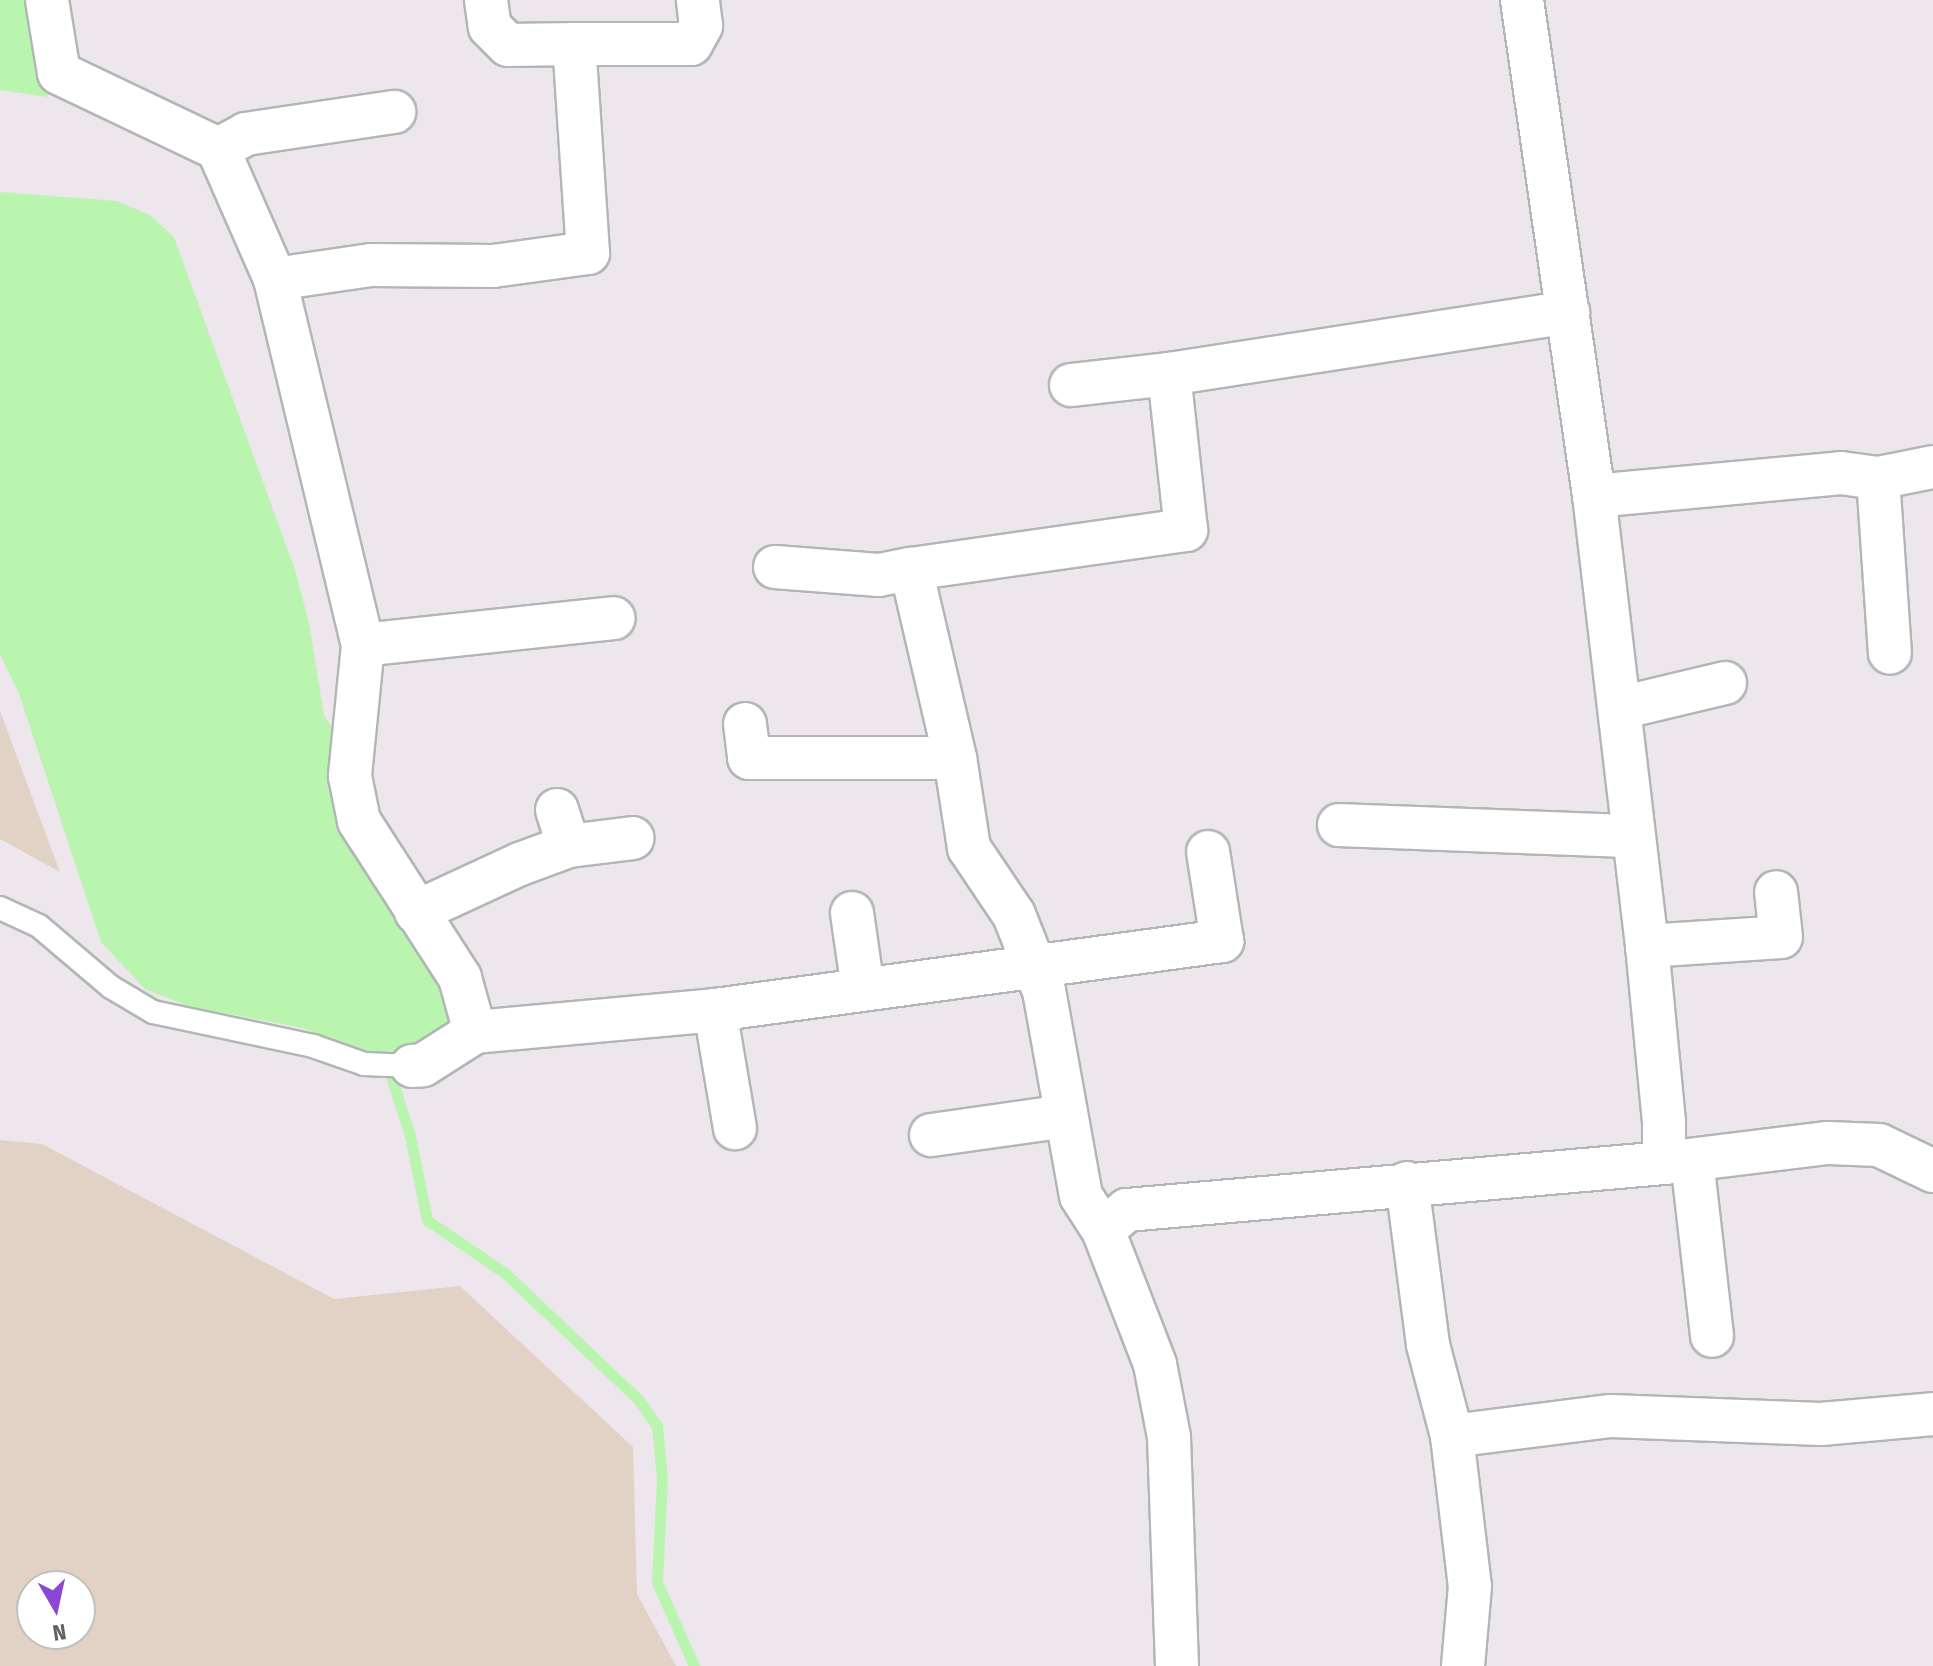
<!DOCTYPE html>
<html>
<head>
<meta charset="utf-8">
<style>
	body { margin:0 }
	#map { position:relative; width:1933px; height:1666px; overflow:hidden; background:#eee6ed; font-family:"Fira Sans Condensed",sans-serif }
	div>[style] { position:absolute }
	[style*='--x'] { left:calc(var(--x)*1px); top:calc(var(--y)*1px); width:calc(var(--w)*1px); rotate:calc(var(--a)*1deg) }
	.green>* { inset:0; background:#e2d2c6 }
	.water>* { inset:0; background:#baf5af }
	.stream>* { height:11px; margin:-5.5px; padding:0 5.5px; transform-origin:5.5px; border-radius:5.5px; background:#baf5af }
	.roads { filter:drop-shadow(2px 0 #b1b7b2) drop-shadow(-2px 0 #b1b7b2) drop-shadow(0 2px #b1b7b2) drop-shadow(0 -2px #b1b7b2) }
	.lane>* { height:22px; margin:-11px; padding:0 11px; transform-origin:11px; border-radius:11px; background:#fff }
	.street>* { height:42px; margin:-21px; padding:0 21px; transform-origin:21px; border-radius:21px; background:#fff }
	span { translate:-50% -50%; white-space:nowrap; text-align:center; line-height:1.15; -webkit-text-stroke:6px #fff; paint-order:stroke }
	.north { position:absolute; left:16px; top:1570px; width:80px; height:80px; box-sizing:border-box; background:#fff; border:2px solid #bfc1bf; border-radius:50%; rotate:171deg; font-size:22px; font-weight:700; line-height:32px; text-align:center; color:#5e655e }
	.north::after { content:''; display:block; margin:auto; width:28px; height:36px; background:#8c46d5; clip-path:polygon(50% 0,100% 100%,50% 72%,0 100%) }
</style>
</head>
<body>
<div id="map">
	<div class="green">
		<i style="clip-path:polygon(0 711px,60px 872px,0 839px)"></i>
		<i style="clip-path:polygon(evenodd,0 1140px,42px 1144px,334px 1299px,460px 1286px,633px 1447px,637px 1594px,676px 1666px,0 1666px,0 1140px,80px 1586px,80px 1634px,32px 1634px,32px 1586px,80px 1586px)"></i>
	</div>
	<div class="water">
		<i style="clip-path:polygon(0 0,33px 0,48px 97px,0 90px)"></i>
		<i style="clip-path:polygon(0 192px,117px 201px,150px 215px,174px 237px,295px 570px,309px 623px,324px 716px,331px 725px,332px 768px,445px 983px,450px 1025px,413px 1054px,366px 1052px,303px 1028px,188px 1006px,145px 989px,101px 942px,19px 694px,0 654px)"></i>
	</div>
	<div class="stream">
		<i style="--x:391;--y:1053;--w:23;--a:90"></i>
		<i style="--x:391;--y:1076;--w:63;--a:72.4"></i>
		<i style="--x:410;--y:1136;--w:86;--a:78.6"></i>
		<i style="--x:427;--y:1220;--w:94;--a:34.2"></i>
		<i style="--x:505;--y:1273;--w:183;--a:43.5"></i>
		<i style="--x:638;--y:1399;--w:33;--a:55"></i>
		<i style="--x:657;--y:1426;--w:53;--a:84.6"></i>
		<i style="--x:662;--y:1479;--w:103;--a:92.8"></i>
		<i style="--x:657;--y:1582;--w:92;--a:66.2"></i>
	</div>
	<div class="roads">
		<div class="lane">
			<i style="--x:0;--y:908;--w:43;--a:24.8"></i>
			<i style="--x:39;--y:926;--w:94;--a:40.3"></i>
			<i style="--x:111;--y:987;--w:49;--a:30.8"></i>
			<i style="--x:153;--y:1012;--w:164;--a:12"></i>
			<i style="--x:313;--y:1046;--w:54;--a:19.4"></i>
			<i style="--x:364;--y:1064;--w:48;--a:2.4"></i>
		</div>
		<div class="street">
			<i style="--x:47;--y:0;--w:74;--a:80.7"></i>
			<i style="--x:59;--y:73;--w:176;--a:25.5"></i>
			<i style="--x:218;--y:149;--w:142;--a:66.3"></i>
			<i style="--x:275;--y:279;--w:376;--a:76.5"></i>
			<i style="--x:363;--y:645;--w:132;--a:95.7"></i>
			<i style="--x:350;--y:776;--w:46;--a:78.7"></i>
			<i style="--x:359;--y:821;--w:187;--a:57.2"></i>
			<i style="--x:460;--y:978;--w:56;--a:74.5"></i>
			<i style="--x:475;--y:1032;--w:62;--a:147.6"></i>
			<i style="--x:423;--y:1065;--w:11;--a:175"></i>
			<i style="--x:486;--y:0;--w:27;--a:82"></i>
			<i style="--x:490;--y:27;--w:25;--a:45"></i>
			<i style="--x:508;--y:45;--w:66;--a:-0.9"></i>
			<i style="--x:218;--y:149;--w:32;--a:-28"></i>
			<i style="--x:246;--y:134;--w:150;--a:-8.5"></i>
			<i style="--x:275;--y:279;--w:97;--a:-8.3"></i>
			<i style="--x:371;--y:265;--w:122;--a:0.5"></i>
			<i style="--x:493;--y:266;--w:96;--a:-7.8"></i>
			<i style="--x:588;--y:253;--w:209;--a:-93.8"></i>
			<i style="--x:574;--y:44;--w:117;--a:0"></i>
			<i style="--x:691;--y:44;--w:21;--a:-61"></i>
			<i style="--x:701;--y:26;--w:26;--a:-97"></i>
			<i style="--x:1071;--y:385;--w:99;--a:-6.4"></i>
			<i style="--x:1878;--y:478;--w:175;--a:86.1"></i>
			<i style="--x:1594;--y:496;--w:248;--a:-5.3"></i>
			<i style="--x:1841;--y:473;--w:37;--a:8"></i>
			<i style="--x:1878;--y:478;--w:56;--a:-11.3"></i>
			<i style="--x:775;--y:567;--w:104;--a:4.4"></i>
			<i style="--x:879;--y:575;--w:33;--a:-11"></i>
			<i style="--x:363;--y:645;--w:252;--a:-6.1"></i>
			<i style="--x:1620;--y:708;--w:108;--a:-13.4"></i>
			<i style="--x:745;--y:724;--w:34;--a:83"></i>
			<i style="--x:749;--y:758;--w:206;--a:0"></i>
			<i style="--x:557;--y:810;--w:38;--a:72"></i>
			<i style="--x:1339;--y:825;--w:293;--a:2.2"></i>
			<i style="--x:416;--y:912;--w:115;--a:-24.8"></i>
			<i style="--x:520;--y:864;--w:52;--a:-20.2"></i>
			<i style="--x:569;--y:846;--w:64;--a:-7.1"></i>
			<i style="--x:852;--y:913;--w:77;--a:81.8"></i>
			<i style="--x:1647;--y:946;--w:134;--a:-3.8"></i>
			<i style="--x:1781;--y:937;--w:45;--a:-96.3"></i>
			<i style="--x:715;--y:1010;--w:120;--a:80.4"></i>
			<i style="--x:475;--y:1032;--w:241;--a:-5.2"></i>
			<i style="--x:715;--y:1010;--w:512;--a:-7.75"></i>
			<i style="--x:1222;--y:941;--w:90;--a:-98.9"></i>
			<i style="--x:931;--y:1135;--w:136;--a:-8"></i>
			<i style="--x:1692;--y:1160;--w:177;--a:83.5"></i>
			<i style="--x:1664;--y:1163;--w:165;--a:-7"></i>
			<i style="--x:1828;--y:1143;--w:51;--a:2.2"></i>
			<i style="--x:1879;--y:1145;--w:60;--a:25.7"></i>
			<i style="--x:1407;--y:1183;--w:163;--a:82.6"></i>
			<i style="--x:1428;--y:1345;--w:94;--a:75.2"></i>
			<i style="--x:1452;--y:1436;--w:151;--a:83.2"></i>
			<i style="--x:1470;--y:1586;--w:80;--a:95"></i>
			<i style="--x:1103;--y:1230;--w:40;--a:-122.9"></i>
			<i style="--x:1081;--y:1196;--w:208;--a:-100.2"></i>
			<i style="--x:1044;--y:991;--w:82;--a:-111.5"></i>
			<i style="--x:1014;--y:915;--w:81;--a:-123.9"></i>
			<i style="--x:969;--y:848;--w:91;--a:-98.8"></i>
			<i style="--x:955;--y:758;--w:194;--a:-103.1"></i>
			<i style="--x:911;--y:569;--w:278;--a:-8.1"></i>
			<i style="--x:1186;--y:530;--w:157;--a:-96.2"></i>
			<i style="--x:1169;--y:374;--w:404;--a:-8.8"></i>
			<i style="--x:1452;--y:1436;--w:160;--a:-7.2"></i>
			<i style="--x:1611;--y:1416;--w:210;--a:2.2"></i>
			<i style="--x:1821;--y:1424;--w:112;--a:-5.1"></i>
			<i style="--x:1177;--y:1666;--w:229;--a:-92"></i>
			<i style="--x:1169;--y:1437;--w:74;--a:-100.9"></i>
			<i style="--x:1155;--y:1364;--w:144;--a:-111.2"></i>
			<i style="--x:1103;--y:1230;--w:31;--a:-40"></i>
			<i style="--x:1127;--y:1210;--w:539;--a:-5"></i>
			<i style="--x:1664;--y:1163;--w:41;--a:-90"></i>
			<i style="--x:1664;--y:1122;--w:177;--a:-95.5"></i>
			<i style="--x:1647;--y:946;--w:453;--a:-96.7"></i>
			<i style="--x:1594;--y:496;--w:501;--a:-98.26"></i>
		</div>
	</div>
	<div class="north">N</div>
</div>
</body>
</html>
